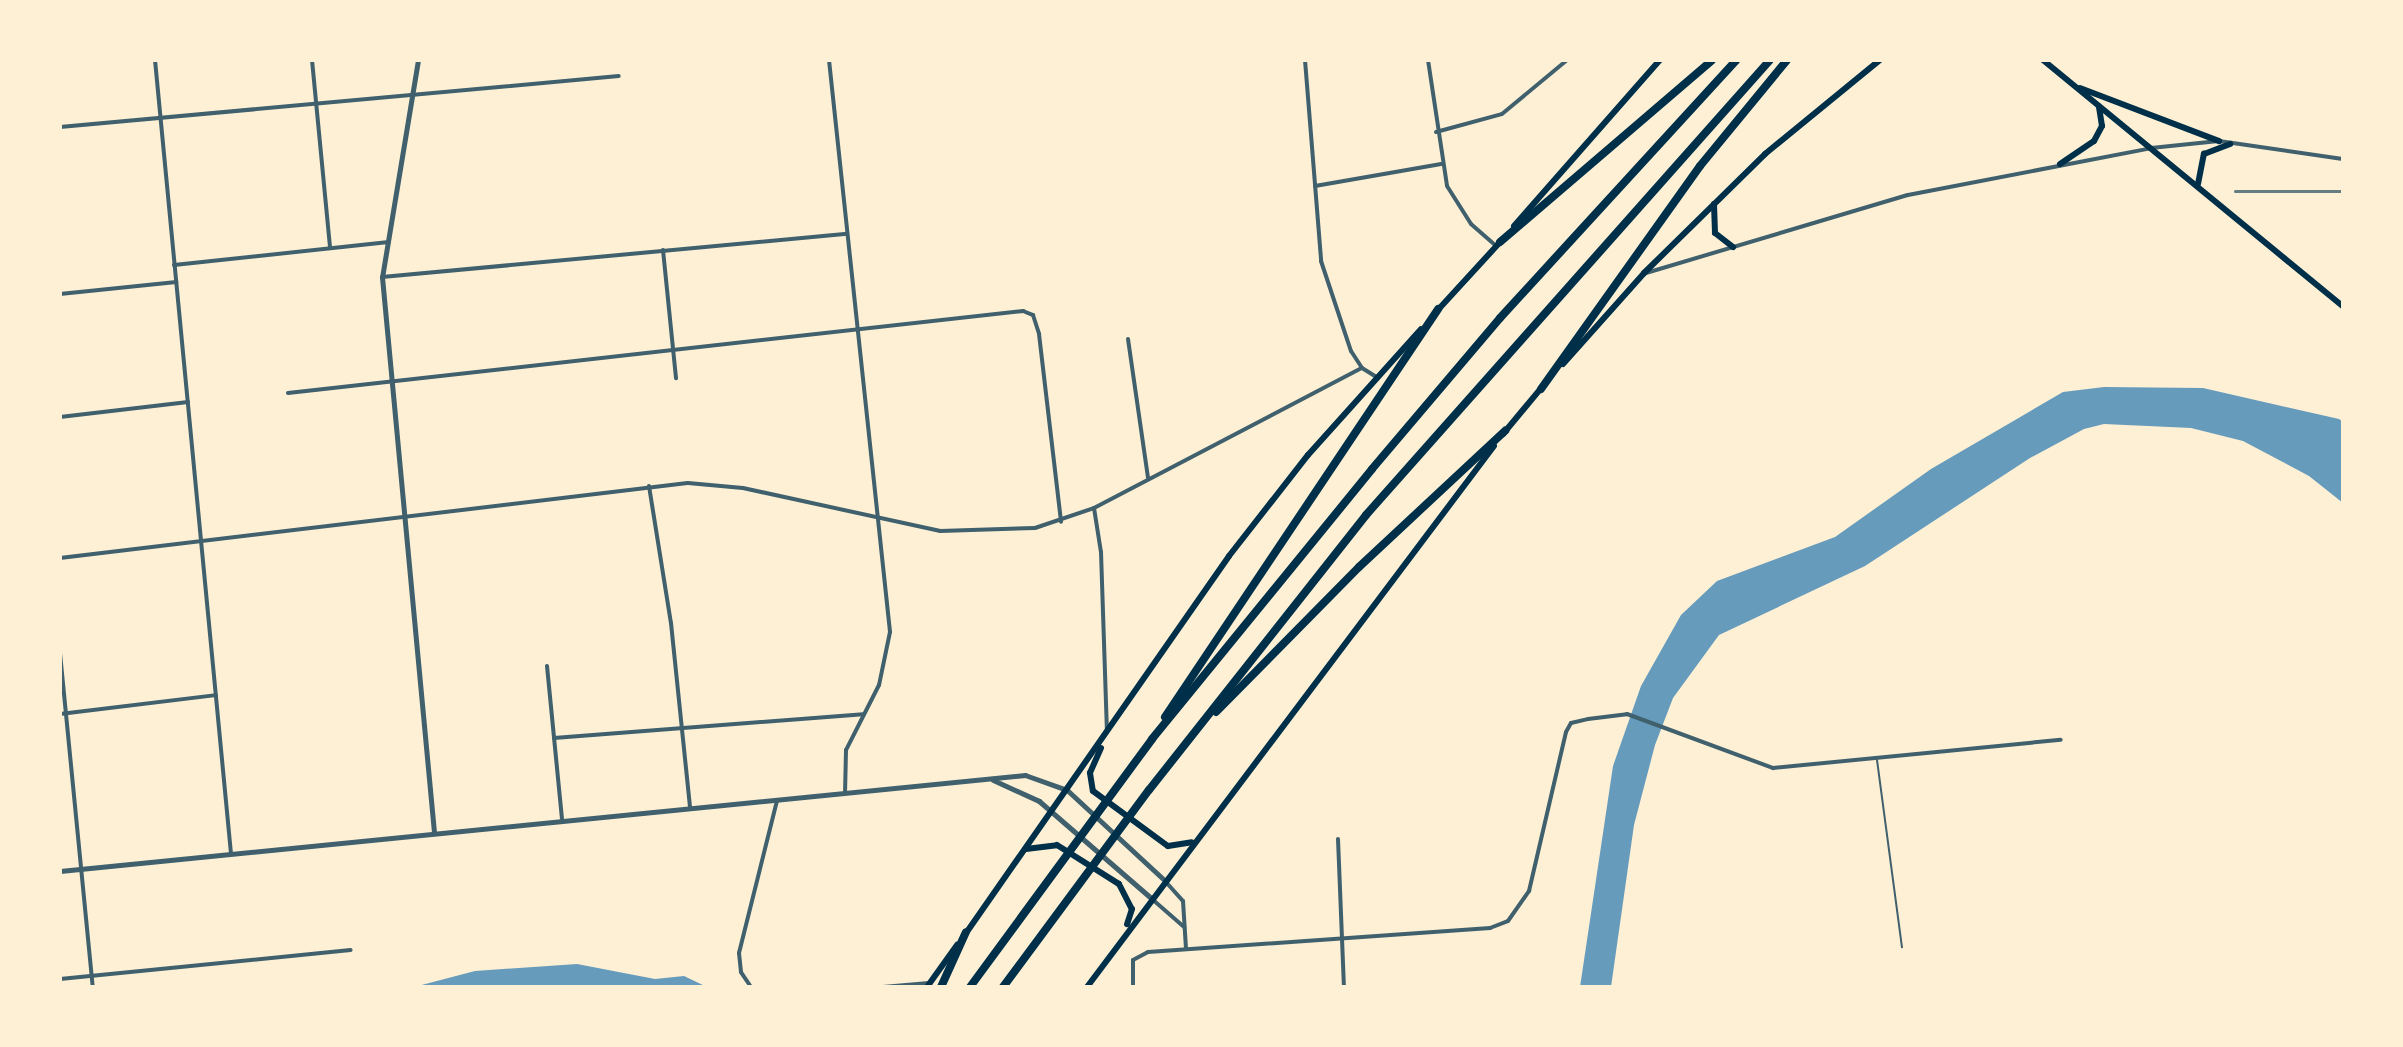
<!DOCTYPE html>
<html>
<head>
<meta charset="utf-8">
<style>
	body { margin:0 }
	#map { position:relative; width:2403px; height:1047px; overflow:hidden; background:#fdf0d5; font-family:"Roboto Condensed",sans-serif }
	div>[style] { position:absolute }
	[style*='--x'] { left:calc(var(--x)*1px); top:calc(var(--y)*1px); width:calc(var(--w)*1px); rotate:calc(var(--a)*1deg) }
	.water>* { inset:0; background:#669bbc }
	.service>* { height:2px; margin:-1px; padding:0 1px; transform-origin:1px; border-radius:1px; background:#3f606c }
	.minor>* { height:4px; margin:-2px; padding:0 2px; transform-origin:2px; border-radius:2px; background:#3f606c }
	.tertiary>* { height:5px; margin:-2.5px; padding:0 2.5px; transform-origin:2.5px; border-radius:2.5px; background:#3f606c }
	.secondary>* { height:6px; margin:-3px; padding:0 3px; transform-origin:3px; border-radius:3px; background:#003049 }
	.motorway>* { height:8px; margin:-4px; padding:0 4px; transform-origin:4px; border-radius:4px; background:#003049 }
	.rail>* { height:3px; margin:-1.5px; padding:0 1.5px; transform-origin:1.5px; border-radius:1.5px; background:#657d81 }
	span { translate:-50% -50%; white-space:nowrap; text-align:center; line-height:1.15; -webkit-text-stroke:6px #fdf0d5; paint-order:stroke }
	.frame { position:absolute; inset:0; border:62px solid #fdf0d5; pointer-events:none }
</style>
</head>
<body>
<div id="map">
	<div class="water">
		<i style="clip-path:polygon(2104px 387px,2203px 388px,2339px 419px,2343px 422px,2343px 503px,2309px 476px,2243px 441px,2191px 428px,2104px 424px,2084px 429px,2030px 458px,1865px 566px,1719px 635px,1673px 698px,1655px 745px,1634px 825px,1611px 987px,1580px 987px,1613px 766px,1641px 686px,1681px 615px,1717px 581px,1835px 537px,1931px 469px,2063px 392px)"></i>
		<i style="clip-path:polygon(577px 964px,655px 979px,684px 976px,707px 987px,414px 987px,475px 971px)"></i>
	</div>
	<div class="service">
		<i style="--x:1877;--y:760;--w:189;--a:82.4"></i>
	</div>
	<div class="minor">
		<i style="--x:155;--y:60;--w:797;--a:84.53"></i>
		<i style="--x:312;--y:60;--w:189;--a:84.5"></i>
		<i style="--x:829;--y:60;--w:575;--a:83.91"></i>
		<i style="--x:890;--y:632;--w:54;--a:101.7"></i>
		<i style="--x:879;--y:685;--w:73;--a:116.9"></i>
		<i style="--x:846;--y:750;--w:43;--a:91.3"></i>
		<i style="--x:1305;--y:60;--w:202;--a:85.4"></i>
		<i style="--x:1321;--y:261;--w:95;--a:71.6"></i>
		<i style="--x:1351;--y:351;--w:20;--a:57"></i>
		<i style="--x:1362;--y:368;--w:19;--a:32"></i>
		<i style="--x:1428;--y:60;--w:127;--a:81.4"></i>
		<i style="--x:1447;--y:186;--w:45;--a:57.7"></i>
		<i style="--x:1471;--y:224;--w:33;--a:41"></i>
		<i style="--x:60;--y:127;--w:561;--a:-5.21"></i>
		<i style="--x:1436;--y:132;--w:68;--a:-15.3"></i>
		<i style="--x:1502;--y:114;--w:85;--a:-39.7"></i>
		<i style="--x:1315;--y:186;--w:128;--a:-9.9"></i>
		<i style="--x:663;--y:250;--w:129;--a:84.2"></i>
		<i style="--x:174;--y:265;--w:216;--a:-6.1"></i>
		<i style="--x:1646;--y:273;--w:273;--a:-16.6"></i>
		<i style="--x:1908;--y:195;--w:248;--a:-10.9"></i>
		<i style="--x:2151;--y:148;--w:68;--a:-5.9"></i>
		<i style="--x:2219;--y:141;--w:125;--a:8.3"></i>
		<i style="--x:382;--y:277;--w:467;--a:-5.3"></i>
		<i style="--x:60;--y:294;--w:117;--a:-5.9"></i>
		<i style="--x:1128;--y:339;--w:140;--a:81.8"></i>
		<i style="--x:288;--y:393;--w:740;--a:-6.37"></i>
		<i style="--x:1023;--y:311;--w:11;--a:22"></i>
		<i style="--x:1033;--y:315;--w:20;--a:72"></i>
		<i style="--x:1039;--y:334;--w:189;--a:83.3"></i>
		<i style="--x:60;--y:417;--w:129;--a:-6.7"></i>
		<i style="--x:649;--y:486;--w:139;--a:80.9"></i>
		<i style="--x:671;--y:623;--w:186;--a:84.1"></i>
		<i style="--x:1094;--y:508;--w:45;--a:81"></i>
		<i style="--x:1101;--y:552;--w:179;--a:88.1"></i>
		<i style="--x:60;--y:558;--w:632;--a:-6.81"></i>
		<i style="--x:688;--y:483;--w:55;--a:5.2"></i>
		<i style="--x:743;--y:488;--w:202;--a:12.3"></i>
		<i style="--x:940;--y:531;--w:95;--a:-1.8"></i>
		<i style="--x:1035;--y:528;--w:62;--a:-18.7"></i>
		<i style="--x:1094;--y:508;--w:302;--a:-27.6"></i>
		<i style="--x:60;--y:653;--w:336;--a:84.4"></i>
		<i style="--x:547;--y:666;--w:155;--a:84.4"></i>
		<i style="--x:60;--y:714;--w:157;--a:-6.9"></i>
		<i style="--x:554;--y:738;--w:310;--a:-4.4"></i>
		<i style="--x:1338;--y:839;--w:148;--a:87.7"></i>
		<i style="--x:1165;--y:881;--w:27;--a:48"></i>
		<i style="--x:1183;--y:901;--w:48;--a:86.4"></i>
		<i style="--x:1152;--y:899;--w:43;--a:41.2"></i>
		<i style="--x:60;--y:979;--w:292;--a:-5.7"></i>
		<i style="--x:751;--y:987;--w:18;--a:-124"></i>
		<i style="--x:741;--y:972;--w:19;--a:-96"></i>
		<i style="--x:739;--y:953;--w:157;--a:-76"></i>
		<i style="--x:883;--y:987;--w:46;--a:-5"></i>
		<i style="--x:1133;--y:987;--w:27;--a:-90"></i>
		<i style="--x:1133;--y:960;--w:17;--a:-28"></i>
		<i style="--x:1148;--y:952;--w:343;--a:-4"></i>
		<i style="--x:1490;--y:928;--w:19;--a:-21"></i>
		<i style="--x:1508;--y:921;--w:37;--a:-55"></i>
		<i style="--x:1529;--y:891;--w:163;--a:-76.9"></i>
		<i style="--x:1566;--y:732;--w:10;--a:-61"></i>
		<i style="--x:1571;--y:723;--w:17;--a:-13"></i>
		<i style="--x:1588;--y:719;--w:39;--a:-7"></i>
		<i style="--x:1627;--y:714;--w:156;--a:20.3"></i>
		<i style="--x:1773;--y:768;--w:289;--a:-5.6"></i>
	</div>
	<div class="tertiary">
		<i style="--x:418;--y:60;--w:220;--a:99.4"></i>
		<i style="--x:382;--y:277;--w:557;--a:84.65"></i>
		<i style="--x:993;--y:780;--w:51;--a:24.5"></i>
		<i style="--x:1039;--y:801;--w:147;--a:40.9"></i>
		<i style="--x:60;--y:871;--w:970;--a:-5.68"></i>
		<i style="--x:1025;--y:775;--w:45;--a:19.7"></i>
		<i style="--x:1067;--y:790;--w:131;--a:42.8"></i>
	</div>
	<div class="secondary">
		<i style="--x:2043;--y:60;--w:388;--a:39.4"></i>
		<i style="--x:2080;--y:88;--w:149;--a:20.9"></i>
		<i style="--x:2060;--y:164;--w:41;--a:-34.1"></i>
		<i style="--x:2094;--y:141;--w:17;--a:-62"></i>
		<i style="--x:2102;--y:126;--w:20;--a:-99"></i>
		<i style="--x:2198;--y:184;--w:31;--a:-79"></i>
		<i style="--x:2204;--y:154;--w:28;--a:-21"></i>
		<i style="--x:1714;--y:204;--w:29;--a:88"></i>
		<i style="--x:1715;--y:233;--w:23;--a:38"></i>
		<i style="--x:1514;--y:226;--w:221;--a:-48.7"></i>
		<i style="--x:1436;--y:312;--w:98;--a:-47.5"></i>
		<i style="--x:1563;--y:364;--w:122;--a:-48.3"></i>
		<i style="--x:1644;--y:273;--w:170;--a:-44.5"></i>
		<i style="--x:1765;--y:154;--w:149;--a:-39.3"></i>
		<i style="--x:1503;--y:434;--w:61;--a:-50.3"></i>
		<i style="--x:1101;--y:748;--w:27;--a:114"></i>
		<i style="--x:1090;--y:773;--w:18;--a:81"></i>
		<i style="--x:1093;--y:791;--w:93;--a:36.3"></i>
		<i style="--x:1168;--y:846;--w:24;--a:-9"></i>
		<i style="--x:1026;--y:849;--w:31;--a:-7"></i>
		<i style="--x:1057;--y:845;--w:73;--a:32.2"></i>
		<i style="--x:1119;--y:884;--w:28;--a:63"></i>
		<i style="--x:1132;--y:909;--w:16;--a:108"></i>
		<i style="--x:964;--y:936;--w:463;--a:-55.1"></i>
		<i style="--x:1229;--y:556;--w:128;--a:-52"></i>
		<i style="--x:1308;--y:455;--w:169;--a:-48.1"></i>
		<i style="--x:927;--y:987;--w:52;--a:-54.5"></i>
		<i style="--x:1087;--y:987;--w:677;--a:-53.05"></i>
	</div>
	<div class="motorway">
		<i style="--x:1500;--y:242;--w:279;--a:-40.6"></i>
		<i style="--x:1541;--y:389;--w:274;--a:-54.5"></i>
		<i style="--x:1700;--y:166;--w:137;--a:-50.6"></i>
		<i style="--x:1216;--y:712;--w:204;--a:-45.4"></i>
		<i style="--x:1359;--y:567;--w:200;--a:-43"></i>
		<i style="--x:1165;--y:717;--w:491;--a:-56.2"></i>
		<i style="--x:941;--y:987;--w:60;--a:-65.6"></i>
		<i style="--x:970;--y:987;--w:308;--a:-53.7"></i>
		<i style="--x:1152;--y:739;--w:348;--a:-50.8"></i>
		<i style="--x:1372;--y:469;--w:198;--a:-49.7"></i>
		<i style="--x:1500;--y:318;--w:350;--a:-47.5"></i>
		<i style="--x:1003;--y:987;--w:245;--a:-53.5"></i>
		<i style="--x:1149;--y:790;--w:350;--a:-51.7"></i>
		<i style="--x:1366;--y:515;--w:608;--a:-48.4"></i>
	</div>
	<div class="rail">
		<i style="--x:2235;--y:191;--w:108;--a:0"></i>
	</div>
	<div class="frame"></div>
</div>
</body>
</html>
